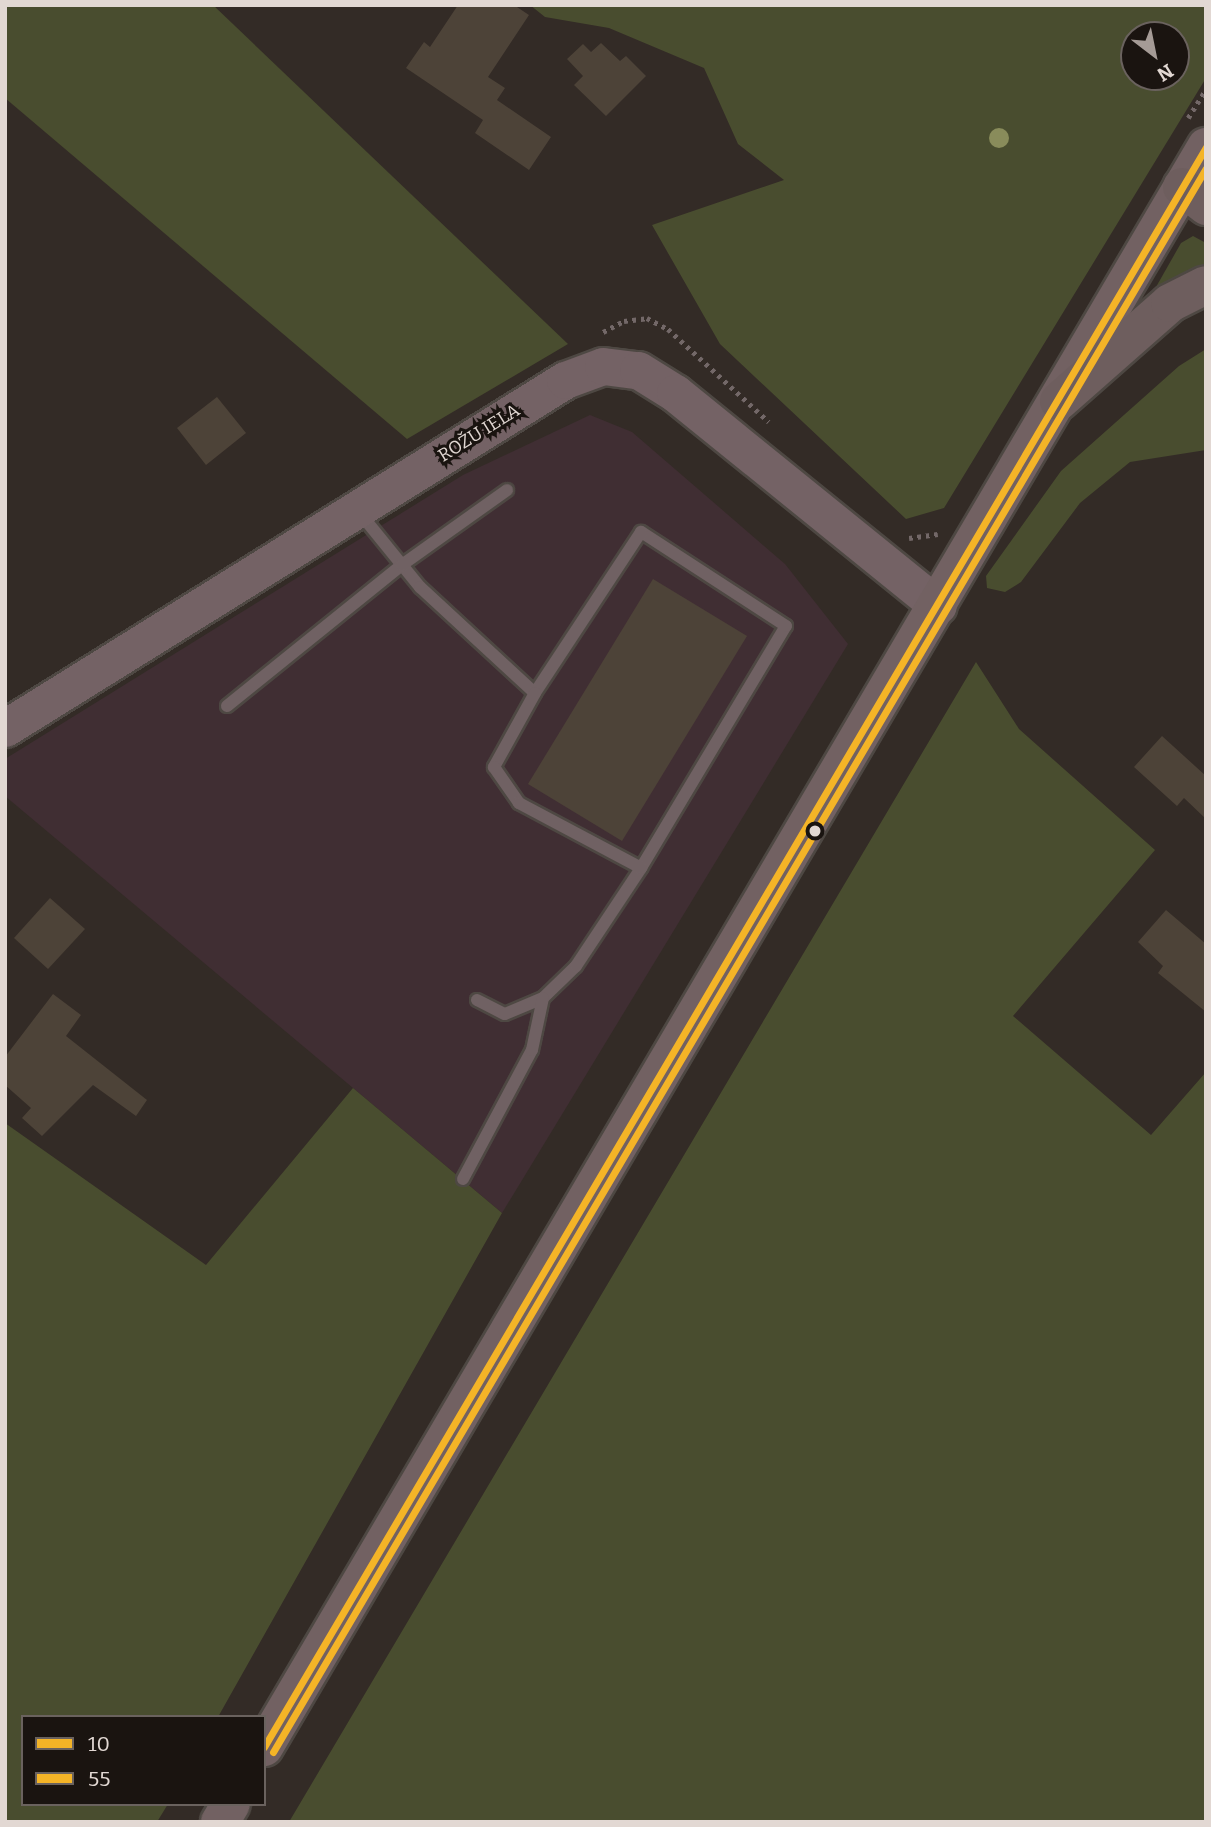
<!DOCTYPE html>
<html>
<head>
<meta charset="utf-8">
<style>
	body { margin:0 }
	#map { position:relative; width:1211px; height:1827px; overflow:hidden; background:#332b26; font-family:Bitter,serif }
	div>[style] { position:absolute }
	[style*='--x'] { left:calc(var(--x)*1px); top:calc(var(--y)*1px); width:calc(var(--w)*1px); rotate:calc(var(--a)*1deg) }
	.industrial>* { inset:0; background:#402e33 }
	.green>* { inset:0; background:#494d2f }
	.building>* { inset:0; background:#4d4338 }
	.path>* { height:4.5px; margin-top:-2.25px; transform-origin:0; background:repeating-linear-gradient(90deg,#736868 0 3.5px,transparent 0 8.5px) }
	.roads { filter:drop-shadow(2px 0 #4e4843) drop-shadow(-2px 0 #4e4843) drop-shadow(0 2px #4e4843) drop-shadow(0 -2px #4e4843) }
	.lane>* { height:12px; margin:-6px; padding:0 6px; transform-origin:6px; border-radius:6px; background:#706163 }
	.secondary>* { height:37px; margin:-18.5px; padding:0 18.5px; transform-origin:18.5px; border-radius:18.5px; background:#746265 }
	.primary>* { height:38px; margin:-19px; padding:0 19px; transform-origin:19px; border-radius:19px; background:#726162 }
	.highway>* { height:38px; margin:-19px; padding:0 19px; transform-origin:19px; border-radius:19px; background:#6e5e5e }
	.bus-1>* { height:7px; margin:-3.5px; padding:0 3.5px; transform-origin:3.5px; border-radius:3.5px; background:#f4b427 }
	.bus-2>* { height:7px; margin:-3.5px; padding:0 3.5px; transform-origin:3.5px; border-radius:3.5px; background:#f4b427 }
	.trees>* { width:20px; height:20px; margin:-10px; border-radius:50%; background:#898c5b }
	.dots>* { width:19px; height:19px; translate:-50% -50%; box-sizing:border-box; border:4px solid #1a1410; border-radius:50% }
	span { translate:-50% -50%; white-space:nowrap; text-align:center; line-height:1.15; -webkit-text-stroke:6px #1a1410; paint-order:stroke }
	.street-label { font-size:18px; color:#e2d8d3 }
	.frame { position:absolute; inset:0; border:7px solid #e2d8d3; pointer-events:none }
	.legend { position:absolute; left:21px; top:1715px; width:245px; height:91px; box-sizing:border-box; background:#1a1410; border:2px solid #6a625e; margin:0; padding:9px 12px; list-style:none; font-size:21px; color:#e2d8d3 }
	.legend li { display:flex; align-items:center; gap:14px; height:35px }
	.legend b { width:35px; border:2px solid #6a625e }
	.north { position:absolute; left:1120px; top:21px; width:70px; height:70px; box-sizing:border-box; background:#1a1410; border:2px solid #6a625e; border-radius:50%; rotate:148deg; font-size:19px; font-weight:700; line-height:28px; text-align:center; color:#e2d8d3 }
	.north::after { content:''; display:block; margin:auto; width:24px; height:32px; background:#a59b96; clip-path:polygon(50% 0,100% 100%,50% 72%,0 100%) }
</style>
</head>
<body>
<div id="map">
	<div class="industrial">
		<i style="clip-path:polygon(590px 415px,632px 432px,785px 564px,848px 644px,502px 1213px,5px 796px,5px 759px,463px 475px)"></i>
	</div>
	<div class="green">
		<i style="clip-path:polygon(5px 5px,213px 5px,568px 344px,407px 439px,5px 98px)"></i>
		<i style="clip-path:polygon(evenodd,530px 5px,1206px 5px,1206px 78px,944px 508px,906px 519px,720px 344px,652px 225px,784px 180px,738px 144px,704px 68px,609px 28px,545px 17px,530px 5px,1176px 35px,1176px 77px,1134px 77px,1134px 35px,1176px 35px)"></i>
		<i style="clip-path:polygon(1193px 236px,1206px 243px,1206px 268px,1159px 292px,1156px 287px,1181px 243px)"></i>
		<i style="clip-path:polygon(1206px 349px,1206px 450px,1130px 462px,1080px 503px,1021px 582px,1005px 592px,987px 588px,986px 576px,1061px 471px,1179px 366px)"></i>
		<i style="clip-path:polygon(976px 662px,1019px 729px,1155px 850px,1013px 1016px,1151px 1135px,1206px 1072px,1206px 1822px,289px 1822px)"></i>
		<i style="clip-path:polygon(353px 1088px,502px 1213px,218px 1717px,23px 1717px,23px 1804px,168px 1804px,157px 1822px,5px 1822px,5px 1123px,206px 1265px)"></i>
	</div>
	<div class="building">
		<i style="clip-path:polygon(458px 5px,514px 5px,529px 15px,488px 77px,505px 88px,497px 100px,551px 137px,529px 170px,475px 133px,483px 120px,406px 68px,424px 42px,430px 47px)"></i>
		<i style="clip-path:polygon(601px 43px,620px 61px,626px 56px,646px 76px,606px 116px,574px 85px,583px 76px,567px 59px,583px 44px,591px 52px)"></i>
		<i style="clip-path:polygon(217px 397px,246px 433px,206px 465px,177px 428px)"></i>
		<i style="clip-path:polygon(653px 579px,747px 636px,622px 841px,528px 784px)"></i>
		<i style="clip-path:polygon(1162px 736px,1206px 776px,1206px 819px,1184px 798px,1177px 806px,1134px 767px)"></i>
		<i style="clip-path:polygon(50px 898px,85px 929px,48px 969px,14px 938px)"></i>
		<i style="clip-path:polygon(1166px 910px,1206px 944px,1206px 1012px,1158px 973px,1163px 966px,1138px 942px)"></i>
		<i style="clip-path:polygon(53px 994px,81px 1015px,66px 1036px,147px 1100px,136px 1116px,93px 1085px,42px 1136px,22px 1118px,31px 1108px,5px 1085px,5px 1057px)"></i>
	</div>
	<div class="path">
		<i style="--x:1188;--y:118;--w:34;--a:-58"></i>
		<i style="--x:603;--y:332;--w:24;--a:-28"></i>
		<i style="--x:624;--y:321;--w:23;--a:-7"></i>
		<i style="--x:647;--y:318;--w:24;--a:28"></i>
		<i style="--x:668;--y:329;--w:137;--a:42.6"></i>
		<i style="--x:909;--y:538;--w:29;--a:-8"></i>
	</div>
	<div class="roads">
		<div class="lane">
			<i style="--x:359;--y:512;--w:97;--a:50.9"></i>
			<i style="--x:420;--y:587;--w:156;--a:42.7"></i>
			<i style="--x:227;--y:706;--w:225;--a:-38.9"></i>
			<i style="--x:402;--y:565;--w:129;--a:-35.5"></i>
			<i style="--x:477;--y:1000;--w:31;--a:27"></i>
			<i style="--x:505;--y:1014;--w:41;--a:-22.8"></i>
			<i style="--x:543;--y:998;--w:46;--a:-44.1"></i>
			<i style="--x:576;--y:966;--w:118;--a:-56.4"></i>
			<i style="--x:641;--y:868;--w:282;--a:-59.1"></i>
			<i style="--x:786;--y:626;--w:173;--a:-147"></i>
			<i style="--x:641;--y:532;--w:193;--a:123.4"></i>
			<i style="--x:535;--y:693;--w:85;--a:119"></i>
			<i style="--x:494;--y:767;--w:44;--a:55.2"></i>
			<i style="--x:519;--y:803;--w:138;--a:28"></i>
			<i style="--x:463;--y:1179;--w:146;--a:-61.9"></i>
			<i style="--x:532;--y:1050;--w:53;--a:-78.1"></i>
		</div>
		<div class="secondary">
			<i style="--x:5;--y:728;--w:659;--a:-31.86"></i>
			<i style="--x:565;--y:380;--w:40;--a:-20.2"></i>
			<i style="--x:603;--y:366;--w:35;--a:7"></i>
			<i style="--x:638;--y:370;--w:44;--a:31.9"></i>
			<i style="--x:675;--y:393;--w:338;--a:39"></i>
		</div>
		<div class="primary">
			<i style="--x:264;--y:1747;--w:1857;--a:-59.51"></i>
			<i style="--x:220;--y:1822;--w:21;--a:-59"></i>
		</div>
		<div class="highway">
			<i style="--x:1182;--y:187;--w:31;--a:38"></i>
			<i style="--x:1059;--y:401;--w:148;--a:-41.4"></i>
			<i style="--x:1170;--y:303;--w:40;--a:-26.6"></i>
		</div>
	</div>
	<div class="bus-1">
		<i style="--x:264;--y:1747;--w:1857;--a:-59.51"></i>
	</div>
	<div class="bus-2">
		<i style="--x:273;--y:1752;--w:1838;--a:-59.5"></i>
	</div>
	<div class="trees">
		<i style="left:999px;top:138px"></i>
	</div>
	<div class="dots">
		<i style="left:815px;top:831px;background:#e2d8d3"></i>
	</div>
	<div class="street-label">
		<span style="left:479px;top:433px;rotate:-32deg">ROŽU IELA</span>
	</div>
	<div class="frame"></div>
	<ul class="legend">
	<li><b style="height:9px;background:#f4b427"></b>10</li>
	<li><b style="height:9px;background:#f4b427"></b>55</li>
	</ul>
	<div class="north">N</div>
</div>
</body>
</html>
